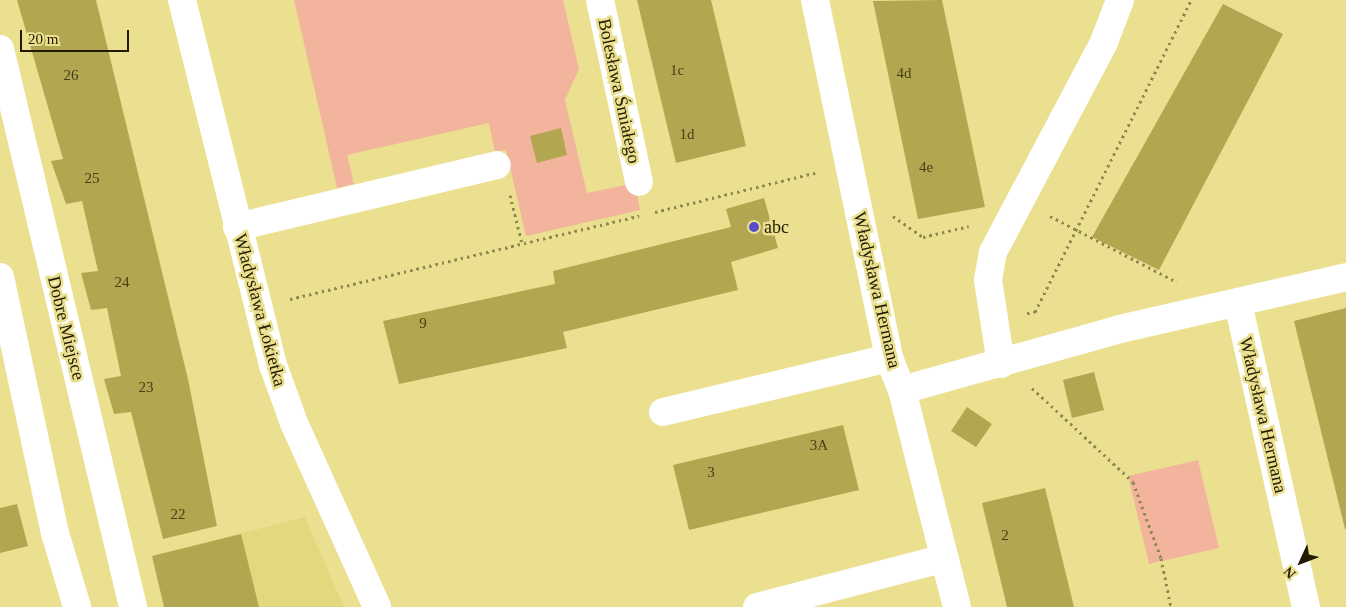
<!DOCTYPE html>
<html>
<head>
<meta charset="utf-8">
<style>
	body { margin:0 }
	#map { position:relative; width:1346px; height:607px; overflow:hidden; background:#ebe090; font-family:"Times New Roman",serif }
	div>[style] { position:absolute }
	[style*='--x'] { left:calc(var(--x)*1px); top:calc(var(--y)*1px); width:calc(var(--w)*1px); rotate:calc(var(--a)*1deg) }
	.built>* { inset:0; background:#e4d87f }
	.green>* { inset:0; background:#f2b49d }
	.building>* { inset:0; background:#b3a650 }
	.path>* { height:3px; margin-top:-1.5px; transform-origin:0; background:repeating-linear-gradient(90deg,#908850 0 2.5px,transparent 0 6.5px) }
	.minor>* { height:28px; margin:-14px; padding:0 14px; transform-origin:14px; border-radius:14px; background:#fff }
	.dots>* { width:14px; height:14px; translate:-50% -50%; box-sizing:border-box; border:2px solid #ebe090; border-radius:50% }
	span { translate:-50% -50%; white-space:nowrap; text-align:center; line-height:1.15; -webkit-text-stroke:5px #ebe090; paint-order:stroke }
	.number-label { font-size:15px; color:#453e14 }
	.number-label span { -webkit-text-stroke-width:0 }
	.street-label { font-size:18px; color:#201b00 }
	.poi-label { font-size:18px; color:#201b00 }
	.left { translate:0 -50%; text-align:left }
	.north { position:absolute; left:1276px; top:537px; width:50px; height:50px; -webkit-text-stroke:4px #ebe090; paint-order:stroke; rotate:227deg; font-size:14px; font-weight:700; line-height:20px; text-align:center; color:#201b00 }
	.north::after { content:''; display:block; margin:auto; width:18px; height:22px; background:#201b00; clip-path:polygon(50% 0,100% 100%,50% 72%,0 100%) }
	.scale { position:absolute; left:20px; top:30px; width:109px; height:22px; box-sizing:border-box; border:2px solid #201b00; border-top:0; padding-left:6px; font-size:15px; line-height:18px; white-space:nowrap; color:#201b00; -webkit-text-stroke:4px #ebe090; paint-order:stroke }
</style>
</head>
<body>
<div id="map">
	<div class="built">
		<i style="clip-path:polygon(305px 517px,344px 607px,164px 607px,152px 556px)"></i>
	</div>
	<div class="green">
		<i style="clip-path:polygon(294px 0,563px 0,579px 69px,565px 100px,587px 193px,635px 183px,640px 210px,526px 236px,506px 150px,495px 152px,489px 123px,347px 155px,354px 184px,337px 188px)"></i>
		<i style="clip-path:polygon(1198px 460px,1219px 548px,1149px 564px,1128px 476px)"></i>
	</div>
	<div class="building">
		<i style="clip-path:polygon(17px 0,96px 0,188px 379px,217px 526px,163px 539px,131px 412px,114px 414px,104px 379px,121px 376px,107px 308px,91px 310px,81px 273px,98px 271px,82px 201px,66px 204px,51px 161px,63px 159px)"></i>
		<i style="clip-path:polygon(637px 0,711px 0,746px 146px,676px 163px)"></i>
		<i style="clip-path:polygon(942px 0,985px 207px,918px 219px,873px 1px)"></i>
		<i style="clip-path:polygon(1223px 4px,1283px 34px,1159px 270px,1092px 237px)"></i>
		<i style="clip-path:polygon(561px 128px,567px 155px,537px 163px,530px 136px)"></i>
		<i style="clip-path:polygon(764px 198px,778px 248px,731px 262px,738px 290px,563px 332px,567px 348px,399px 384px,383px 321px,555px 284px,553px 271px,731px 227px,726px 209px)"></i>
		<i style="clip-path:polygon(1346px 308px,1346px 529px,1345px 529px,1294px 321px)"></i>
		<i style="clip-path:polygon(1094px 372px,1104px 410px,1072px 418px,1063px 380px)"></i>
		<i style="clip-path:polygon(967px 407px,992px 424px,976px 447px,951px 431px)"></i>
		<i style="clip-path:polygon(843px 425px,859px 490px,689px 530px,673px 465px)"></i>
		<i style="clip-path:polygon(1045px 488px,1074px 607px,1007px 607px,982px 503px)"></i>
		<i style="clip-path:polygon(17px 504px,28px 546px,0 553px,0 508px)"></i>
		<i style="clip-path:polygon(241px 534px,259px 607px,164px 607px,152px 556px)"></i>
	</div>
	<div class="path">
		<i style="--x:510;--y:195;--w:49;--a:76"></i>
		<i style="--x:655;--y:212;--w:168;--a:-13.8"></i>
		<i style="--x:893;--y:216;--w:37;--a:35"></i>
		<i style="--x:923;--y:237;--w:47;--a:-13.4"></i>
		<i style="--x:1050;--y:216;--w:143;--a:27.5"></i>
		<i style="--x:290;--y:299;--w:359;--a:-13.4"></i>
		<i style="--x:1027;--y:313;--w:8;--a:-7"></i>
		<i style="--x:1035;--y:312;--w:349;--a:-63.4"></i>
		<i style="--x:1032;--y:388;--w:138;--a:42.9"></i>
		<i style="--x:1133;--y:482;--w:81;--a:69.8"></i>
		<i style="--x:1161;--y:558;--w:50;--a:78.5"></i>
	</div>
	<div class="minor">
		<i style="--x:182;--y:0;--w:376;--a:76"></i>
		<i style="--x:273;--y:365;--w:62;--a:70.1"></i>
		<i style="--x:294;--y:423;--w:202;--a:65.7"></i>
		<i style="--x:600;--y:0;--w:186;--a:77.9"></i>
		<i style="--x:815;--y:0;--w:366;--a:78.3"></i>
		<i style="--x:889;--y:358;--w:35;--a:68"></i>
		<i style="--x:902;--y:390;--w:224;--a:75.8"></i>
		<i style="--x:0;--y:49;--w:574;--a:76.59"></i>
		<i style="--x:237;--y:227;--w:267;--a:-13.4"></i>
		<i style="--x:0;--y:277;--w:262;--a:77.9"></i>
		<i style="--x:55;--y:533;--w:77;--a:73.4"></i>
		<i style="--x:1001;--y:364;--w:85;--a:-98.8"></i>
		<i style="--x:988;--y:280;--w:28;--a:-80"></i>
		<i style="--x:993;--y:252;--w:238;--a:-62.1"></i>
		<i style="--x:1104;--y:42;--w:45;--a:-69.1"></i>
		<i style="--x:902;--y:390;--w:226;--a:-15.6"></i>
		<i style="--x:1120;--y:329;--w:121;--a:-12.9"></i>
		<i style="--x:663;--y:412;--w:232;--a:-13.4"></i>
		<i style="--x:757;--y:607;--w:194;--a:-14.6"></i>
		<i style="--x:1306;--y:607;--w:312;--a:-102.6"></i>
		<i style="--x:1238;--y:302;--w:111;--a:-13"></i>
	</div>
	<div class="dots">
		<i style="left:754px;top:227px;background:#574dc5"></i>
	</div>
	<div class="number-label">
		<span style="left:677px;top:71px">1c</span>
		<span style="left:904px;top:74px">4d</span>
		<span style="left:71px;top:76px">26</span>
		<span style="left:687px;top:135px">1d</span>
		<span style="left:926px;top:168px">4e</span>
		<span style="left:92px;top:179px">25</span>
		<span style="left:122px;top:283px">24</span>
		<span style="left:423px;top:324px">9</span>
		<span style="left:146px;top:388px">23</span>
		<span style="left:819px;top:446px">3A</span>
		<span style="left:711px;top:473px">3</span>
		<span style="left:178px;top:515px">22</span>
		<span style="left:1005px;top:536px">2</span>
	</div>
	<div class="street-label">
		<span style="left:619px;top:91px;rotate:78deg">Bolesława Śmiałego</span>
		<span style="left:877px;top:290px;rotate:77deg">Władysława Hermana</span>
		<span style="left:260px;top:310px;rotate:75deg">Władysława Łokietka</span>
		<span style="left:66px;top:328px;rotate:76deg">Dobre Miejsce</span>
		<span style="left:1263px;top:415px;rotate:77deg">Władysława Hermana</span>
	</div>
	<div class="poi-label">
		<span class="left" style="left:764px;top:227px">abc</span>
	</div>
	<div class="north">N</div>
	<div class="scale">20 m</div>
</div>
</body>
</html>
